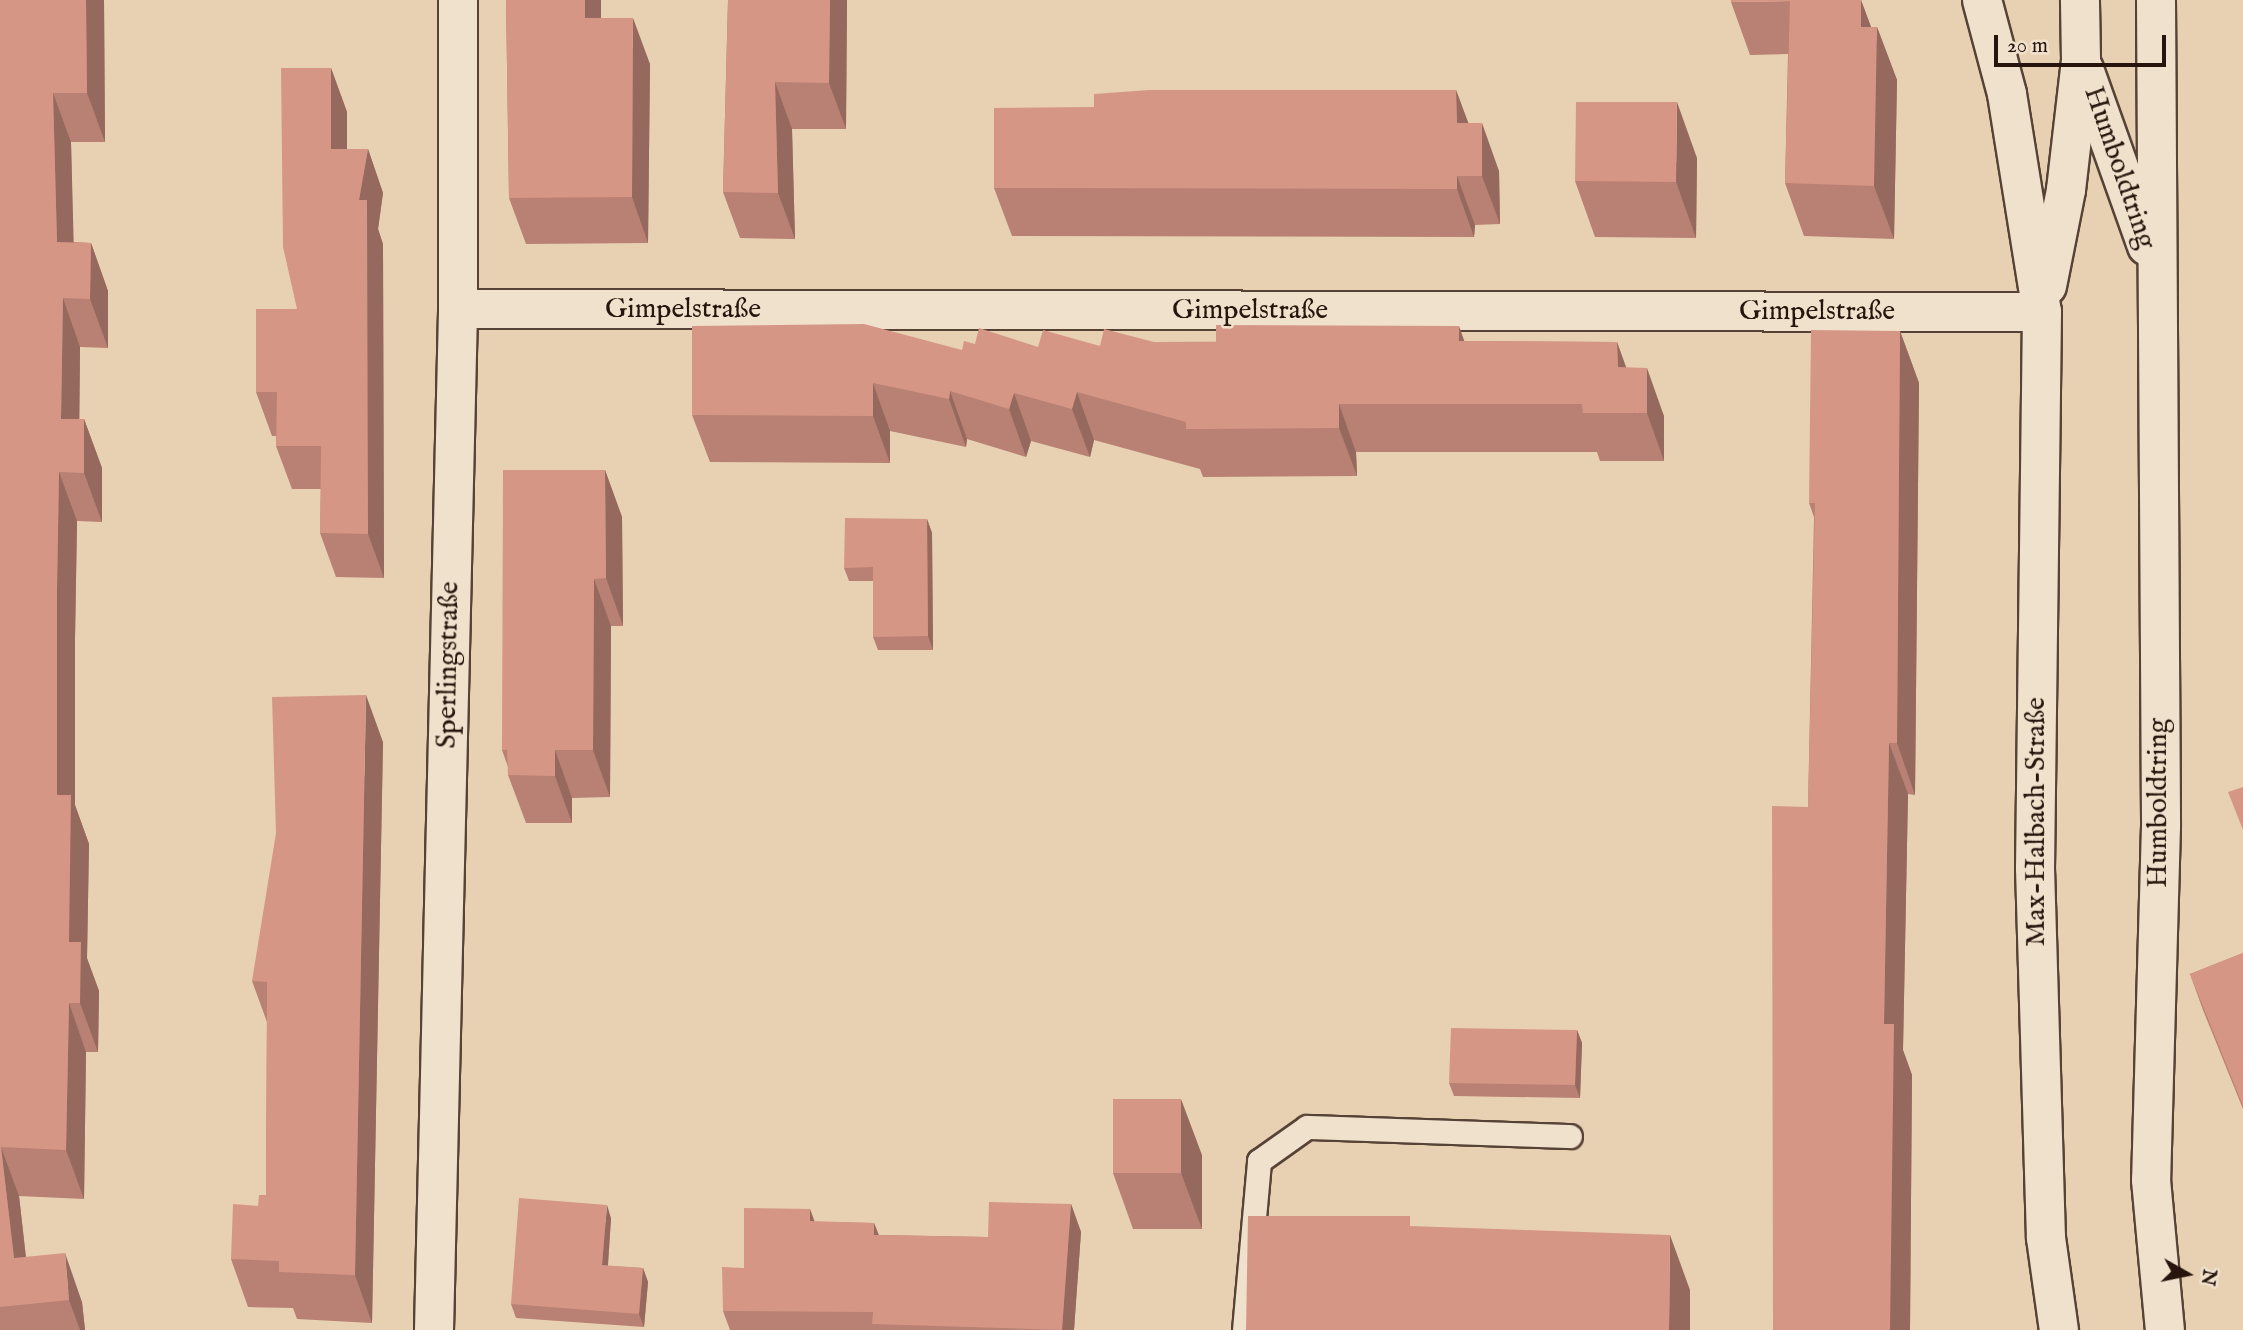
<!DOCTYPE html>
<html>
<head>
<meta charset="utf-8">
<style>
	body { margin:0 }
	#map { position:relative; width:2243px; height:1330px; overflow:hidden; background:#e8d1b2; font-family:"IM FELL English",serif }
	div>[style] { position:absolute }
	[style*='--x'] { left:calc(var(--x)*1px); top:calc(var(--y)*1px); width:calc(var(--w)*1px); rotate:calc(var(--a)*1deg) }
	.roads { filter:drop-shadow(2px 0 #574336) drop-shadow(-2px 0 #574336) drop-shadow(0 2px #574336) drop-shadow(0 -2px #574336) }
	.lane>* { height:23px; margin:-11.5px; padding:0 11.5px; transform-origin:11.5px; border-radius:11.5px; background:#f0e1cd }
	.street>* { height:38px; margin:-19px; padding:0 19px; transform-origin:19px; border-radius:19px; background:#f0e1cd }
	.secondary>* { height:38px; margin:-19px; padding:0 19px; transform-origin:19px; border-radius:19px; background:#f0e1cd }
	.wall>* { inset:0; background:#b88173 }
	.shaded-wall>* { inset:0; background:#96695e }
	.building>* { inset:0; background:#d69686 }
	span { translate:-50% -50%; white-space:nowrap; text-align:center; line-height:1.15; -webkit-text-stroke:5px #f0e1cd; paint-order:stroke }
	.street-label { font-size:28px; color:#27140c }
	.north { position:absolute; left:2152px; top:1239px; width:70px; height:70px; -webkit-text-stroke:5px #f0e1cd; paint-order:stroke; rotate:99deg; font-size:19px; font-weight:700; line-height:28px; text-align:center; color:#27140c }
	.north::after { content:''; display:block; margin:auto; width:24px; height:32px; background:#27140c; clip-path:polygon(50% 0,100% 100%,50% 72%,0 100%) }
	.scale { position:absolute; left:1994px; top:35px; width:172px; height:32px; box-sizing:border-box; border:4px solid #27140c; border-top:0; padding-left:9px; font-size:21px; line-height:24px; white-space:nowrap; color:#27140c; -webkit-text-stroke:5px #f0e1cd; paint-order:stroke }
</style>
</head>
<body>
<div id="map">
	<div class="roads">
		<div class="lane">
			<i style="--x:1244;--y:1330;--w:170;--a:-84.9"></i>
			<i style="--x:1259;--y:1161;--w:59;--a:-35.3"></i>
			<i style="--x:1307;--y:1127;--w:263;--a:2"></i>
		</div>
		<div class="street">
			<i style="--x:458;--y:309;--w:1584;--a:0.11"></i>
			<i style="--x:434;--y:1330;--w:1021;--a:-88.65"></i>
			<i style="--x:458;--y:309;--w:309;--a:-90"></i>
		</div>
		<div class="secondary">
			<i style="--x:1982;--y:0;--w:97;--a:75.1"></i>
			<i style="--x:2007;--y:94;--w:221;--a:80.9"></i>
			<i style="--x:2042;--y:312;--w:556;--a:90.72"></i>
			<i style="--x:2035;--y:868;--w:370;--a:88.3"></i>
			<i style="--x:2046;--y:1238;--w:93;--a:82"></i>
			<i style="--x:2156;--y:0;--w:826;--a:89.65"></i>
			<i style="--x:2161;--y:826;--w:354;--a:91.6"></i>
			<i style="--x:2151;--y:1180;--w:151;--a:84.7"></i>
			<i style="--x:2084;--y:69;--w:188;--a:70.4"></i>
			<i style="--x:2047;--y:286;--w:98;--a:-78.8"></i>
			<i style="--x:2066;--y:190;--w:131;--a:-83.4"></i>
			<i style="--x:2081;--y:60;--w:60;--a:-91"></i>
		</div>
	</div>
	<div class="wall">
		<i style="clip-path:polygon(0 0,104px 0,105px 142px,71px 142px,73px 242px,91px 243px,108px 291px,108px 348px,80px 347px,79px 419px,84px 419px,102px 468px,102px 522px,77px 521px,75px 639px,75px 805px,89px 844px,87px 959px,99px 991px,98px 1052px,86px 1052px,84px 1199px,19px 1196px,26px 1257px,82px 1302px,85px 1330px,0 1330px)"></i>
		<i style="clip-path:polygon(506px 0,601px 0,601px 18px,650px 64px,648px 243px,526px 244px,509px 198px)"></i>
		<i style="clip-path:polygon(728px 0,847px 0,846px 129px,792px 129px,795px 239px,740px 238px,723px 192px)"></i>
		<i style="clip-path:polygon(1861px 0,1871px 27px,1877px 27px,1897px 80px,1894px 239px,1804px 236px,1785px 183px,1788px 54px,1750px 55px,1731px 2px)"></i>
		<i style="clip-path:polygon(331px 68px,347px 112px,347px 149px,368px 149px,383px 193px,378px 229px,383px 244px,384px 578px,336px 577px,320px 533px,321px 489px,292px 489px,276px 446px,276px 436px,272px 436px,256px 392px,297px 309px)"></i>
		<i style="clip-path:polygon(1456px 90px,1468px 123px,1499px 171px,1500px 224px,1475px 225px,1474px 237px,1012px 236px,994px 188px,1094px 107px)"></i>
		<i style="clip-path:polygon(1697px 158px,1696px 238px,1595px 237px,1575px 181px)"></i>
		<i style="clip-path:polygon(1900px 331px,1919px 383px,1915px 795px,1908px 794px,1903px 1050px,1912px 1075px,1910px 1330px,1773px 1330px,1808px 807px,1814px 517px,1809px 503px)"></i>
		<i style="clip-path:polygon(1464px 341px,1617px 342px,1626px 367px,1664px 416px,1664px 461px,1600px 461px,1597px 452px,1356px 452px,1357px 476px,1203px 477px,1200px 469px,1094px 440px,1090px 457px,1031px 441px,1026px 457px,967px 439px,966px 447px,890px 431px,890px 463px,710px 462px,692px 415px,962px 350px,975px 344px,1038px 347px,1100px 346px,1154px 342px)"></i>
		<i style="clip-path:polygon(605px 470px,622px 517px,623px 626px,611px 626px,610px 797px,572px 798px,572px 823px,526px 823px,508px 775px,508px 767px,502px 750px)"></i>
		<i style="clip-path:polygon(927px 519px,932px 533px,933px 650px,878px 650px,873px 637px,873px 581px,849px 581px,844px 568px)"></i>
		<i style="clip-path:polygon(383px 742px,372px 1323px,297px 1319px,293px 1308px,248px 1307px,231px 1259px,258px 1206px,266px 1195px,267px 1022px,252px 981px)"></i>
		<i style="clip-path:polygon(2243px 953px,2243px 1109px,2203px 1010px,2190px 974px)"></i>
		<i style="clip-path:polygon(1577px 1030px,1582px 1043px,1580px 1098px,1454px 1096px,1449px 1083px)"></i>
		<i style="clip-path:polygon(1202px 1155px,1202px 1229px,1133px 1229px,1113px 1173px)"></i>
		<i style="clip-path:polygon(1071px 1204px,1081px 1232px,1074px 1330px,730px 1330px,723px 1311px,744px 1268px,814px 1222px,874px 1223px,879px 1235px,988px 1237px)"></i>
		<i style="clip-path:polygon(611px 1218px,608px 1266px,643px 1268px,648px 1282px,644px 1327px,516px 1318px,511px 1304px)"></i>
	</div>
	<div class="shaded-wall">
		<i style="clip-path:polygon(86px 0,104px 0,105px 142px,87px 93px)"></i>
		<i style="clip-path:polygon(585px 0,601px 0,601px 64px,585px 18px)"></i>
		<i style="clip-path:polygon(830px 0,847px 0,846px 129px,829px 83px)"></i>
		<i style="clip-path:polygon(1861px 0,1877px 43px,1877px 27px,1897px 80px,1894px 239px,1874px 186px,1861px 27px)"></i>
		<i style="clip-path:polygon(633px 18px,650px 64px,648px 243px,632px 197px)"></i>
		<i style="clip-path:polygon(331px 68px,347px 112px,347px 192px,331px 149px)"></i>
		<i style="clip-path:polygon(775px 82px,792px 129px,795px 239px,778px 193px)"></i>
		<i style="clip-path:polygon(1456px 90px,1474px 138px,1457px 123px)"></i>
		<i style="clip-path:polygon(53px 93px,71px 142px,75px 291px,57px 242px)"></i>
		<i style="clip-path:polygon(1677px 102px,1697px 158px,1696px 238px,1676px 182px)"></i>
		<i style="clip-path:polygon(1482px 123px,1499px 171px,1500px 224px,1482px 176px)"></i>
		<i style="clip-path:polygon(368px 149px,383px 193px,378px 229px,383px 244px,384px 578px,368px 534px,359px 200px)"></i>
		<i style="clip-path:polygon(1457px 176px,1475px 225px,1474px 237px,1457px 189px)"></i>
		<i style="clip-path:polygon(91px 243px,108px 291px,108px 348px,90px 299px)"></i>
		<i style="clip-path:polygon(63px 298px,80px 347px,79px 468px,61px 419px)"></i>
		<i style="clip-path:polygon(1459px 326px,1476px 374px,1459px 341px)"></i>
		<i style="clip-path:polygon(1900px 331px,1919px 383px,1915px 795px,1897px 743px)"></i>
		<i style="clip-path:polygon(1617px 342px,1634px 390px,1635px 415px,1618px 367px)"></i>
		<i style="clip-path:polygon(1647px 368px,1664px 416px,1664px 461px,1647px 413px)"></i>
		<i style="clip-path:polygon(873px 383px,890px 431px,890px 463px,873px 416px)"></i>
		<i style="clip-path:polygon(950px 391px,967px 439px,966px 447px,949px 399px)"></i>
		<i style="clip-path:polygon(1077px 392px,1094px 440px,1090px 457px,1072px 409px)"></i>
		<i style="clip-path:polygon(1014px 393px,1031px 441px,1026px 457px,1009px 409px)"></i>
		<i style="clip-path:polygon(1339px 404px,1356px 452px,1357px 476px,1339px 428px)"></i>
		<i style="clip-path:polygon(84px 419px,102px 468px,102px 522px,84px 473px)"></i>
		<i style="clip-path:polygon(605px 470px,622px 517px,623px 626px,606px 578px)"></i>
		<i style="clip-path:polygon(59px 472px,77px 521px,75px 639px,75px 805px,89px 844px,87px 958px,99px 991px,98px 1052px,80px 1003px,69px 942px,57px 795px,57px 590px)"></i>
		<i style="clip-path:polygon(927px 519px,932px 533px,933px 650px,928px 636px)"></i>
		<i style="clip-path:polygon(594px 579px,611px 626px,610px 797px,593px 750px)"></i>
		<i style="clip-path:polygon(366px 695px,383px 742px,372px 1323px,355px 1275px)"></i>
		<i style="clip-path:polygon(1889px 743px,1908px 794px,1903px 1050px,1912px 1075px,1910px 1330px,1890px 1330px,1884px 1024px)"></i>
		<i style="clip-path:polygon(555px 750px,572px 798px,572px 823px,555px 776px)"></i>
		<i style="clip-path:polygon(69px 1003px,86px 1052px,84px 1199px,66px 1150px)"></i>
		<i style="clip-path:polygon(1577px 1030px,1582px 1043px,1580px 1098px,1575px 1085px)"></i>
		<i style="clip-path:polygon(1181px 1099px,1202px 1155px,1202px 1229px,1181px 1173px)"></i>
		<i style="clip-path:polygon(1px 1147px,19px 1196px,31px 1304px,14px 1258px)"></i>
		<i style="clip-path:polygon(1071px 1204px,1081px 1232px,1074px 1330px,1062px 1330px)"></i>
		<i style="clip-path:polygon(607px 1205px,611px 1218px,607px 1278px,602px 1265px)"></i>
		<i style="clip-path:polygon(810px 1209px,820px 1236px,810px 1221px)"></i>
		<i style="clip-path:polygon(874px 1223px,884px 1250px,874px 1235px)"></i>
		<i style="clip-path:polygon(1670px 1235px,1690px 1290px,1690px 1330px,1669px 1330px)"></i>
		<i style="clip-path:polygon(65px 1253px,82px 1302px,85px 1330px,80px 1330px,69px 1300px)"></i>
		<i style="clip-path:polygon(643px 1268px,648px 1282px,644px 1327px,639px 1314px)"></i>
	</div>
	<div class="building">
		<i style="clip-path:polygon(0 0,86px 0,87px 93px,53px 93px,57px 242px,91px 243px,90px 299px,63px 298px,61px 419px,84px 419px,84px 473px,59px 472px,57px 590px,57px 795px,71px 795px,69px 942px,81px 942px,80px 1003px,69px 1003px,66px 1150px,1px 1147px,14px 1258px,65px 1253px,69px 1300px,0 1307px)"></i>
		<i style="clip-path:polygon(506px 0,585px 0,585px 18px,633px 18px,632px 197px,509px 198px)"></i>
		<i style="clip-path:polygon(728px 0,830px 0,829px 83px,775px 82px,778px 193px,723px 192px)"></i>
		<i style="clip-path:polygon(1731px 0,1861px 0,1861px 27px,1877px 27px,1874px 186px,1785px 183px,1790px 1px,1731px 2px)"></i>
		<i style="clip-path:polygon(281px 68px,331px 68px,331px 149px,368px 149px,359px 200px,367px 200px,368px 534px,320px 533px,321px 446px,276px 446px,277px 392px,256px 392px,256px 309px,297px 309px,283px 247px)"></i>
		<i style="clip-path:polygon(1149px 90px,1456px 90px,1457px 123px,1482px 123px,1482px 176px,1457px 176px,1457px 189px,994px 188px,994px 108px,1094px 107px,1094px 94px)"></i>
		<i style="clip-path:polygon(1576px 102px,1677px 102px,1676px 182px,1575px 181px)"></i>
		<i style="clip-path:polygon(864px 324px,962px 350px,964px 341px,975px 344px,979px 328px,1038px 347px,1043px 330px,1100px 346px,1104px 329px,1154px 342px,1216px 342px,1216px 325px,1459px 326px,1459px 341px,1617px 342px,1618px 367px,1647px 368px,1647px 413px,1583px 413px,1582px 404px,1339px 404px,1339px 428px,1186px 429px,1186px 422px,1077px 392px,1072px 409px,1014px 393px,1009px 409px,950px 391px,949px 399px,873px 383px,873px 416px,692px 415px,692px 326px)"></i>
		<i style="clip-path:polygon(1811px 330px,1900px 331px,1897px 743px,1889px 743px,1884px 1024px,1894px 1024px,1890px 1330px,1773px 1330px,1772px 806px,1808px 807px,1815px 503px,1809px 503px)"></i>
		<i style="clip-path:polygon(503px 470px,605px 470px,606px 578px,594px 579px,593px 750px,555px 750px,555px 776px,508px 775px,507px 750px,502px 750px)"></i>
		<i style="clip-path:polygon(845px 518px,927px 519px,928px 636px,873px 637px,873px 567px,844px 568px)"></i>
		<i style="clip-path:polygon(366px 695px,355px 1275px,279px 1272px,279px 1261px,231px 1259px,233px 1204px,258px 1206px,259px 1195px,266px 1195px,267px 982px,252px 981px,276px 833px,272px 697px)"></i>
		<i style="clip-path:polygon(2243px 787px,2243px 830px,2228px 792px)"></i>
		<i style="clip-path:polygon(2243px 953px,2243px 1106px,2190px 974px)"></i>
		<i style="clip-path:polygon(1451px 1028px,1577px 1030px,1575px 1085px,1449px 1083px)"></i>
		<i style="clip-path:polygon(1113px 1099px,1181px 1099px,1181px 1173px,1113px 1173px)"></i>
		<i style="clip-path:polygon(519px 1198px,607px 1205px,602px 1265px,643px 1268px,639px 1314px,511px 1304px)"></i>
		<i style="clip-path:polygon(989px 1202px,1071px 1204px,1062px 1330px,872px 1324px,873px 1312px,723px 1311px,722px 1267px,744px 1268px,744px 1208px,810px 1209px,810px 1221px,874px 1223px,874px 1235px,988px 1237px)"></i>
		<i style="clip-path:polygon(1248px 1216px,1410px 1216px,1410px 1226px,1670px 1235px,1669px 1330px,1246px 1330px)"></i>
	</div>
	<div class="street-label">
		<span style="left:2119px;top:168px;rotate:71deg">Humboldtring</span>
		<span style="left:683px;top:310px">Gimpelstraße</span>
		<span style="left:1250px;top:311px">Gimpelstraße</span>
		<span style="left:1817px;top:312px">Gimpelstraße</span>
		<span style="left:449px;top:665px;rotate:-89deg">Sperlingstraße</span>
		<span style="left:2159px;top:803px;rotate:-90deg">Humboldtring</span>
		<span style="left:2037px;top:822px;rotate:-90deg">Max-Halbach-Straße</span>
	</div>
	<div class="north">N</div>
	<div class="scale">20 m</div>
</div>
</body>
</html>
